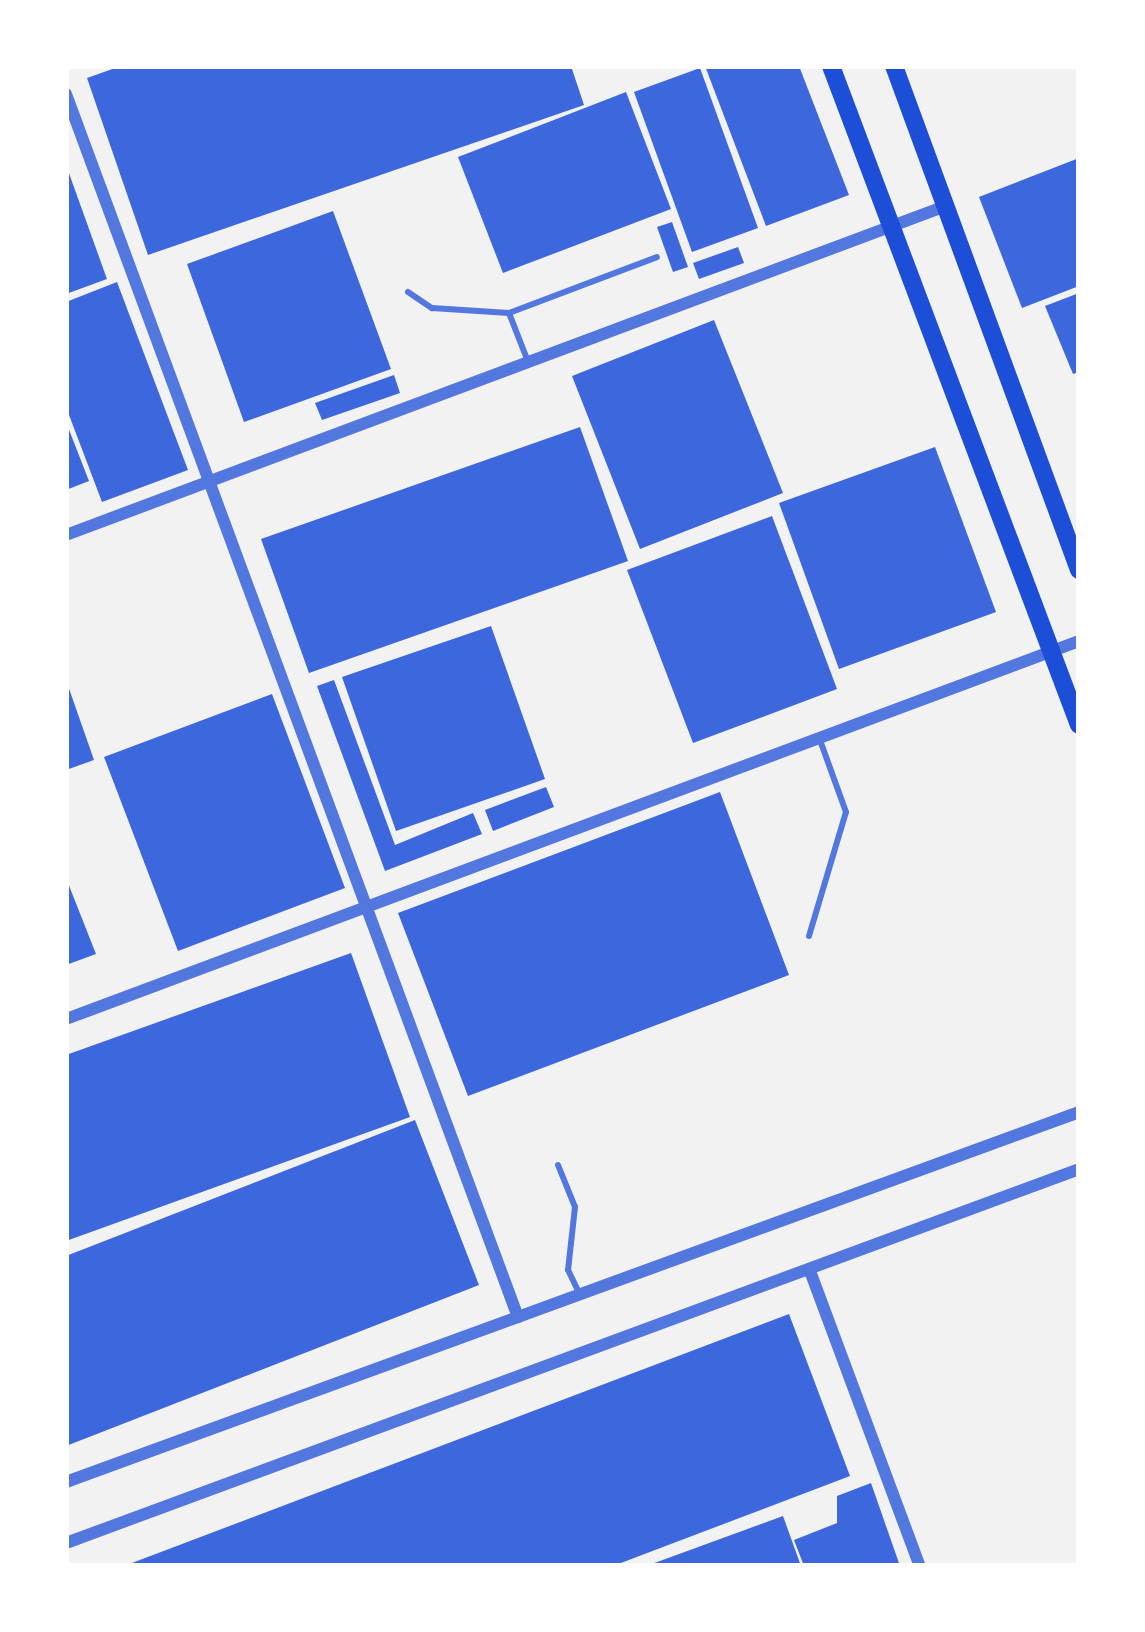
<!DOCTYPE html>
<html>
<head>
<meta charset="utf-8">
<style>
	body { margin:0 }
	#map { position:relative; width:1145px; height:1632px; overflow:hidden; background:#f2f2f2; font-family:"Archivo Narrow",sans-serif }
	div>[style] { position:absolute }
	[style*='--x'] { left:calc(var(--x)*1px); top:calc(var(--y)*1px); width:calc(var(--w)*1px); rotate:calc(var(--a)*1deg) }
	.building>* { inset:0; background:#3d67dc }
	.service>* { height:6px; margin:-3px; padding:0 3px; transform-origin:3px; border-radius:3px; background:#5277de }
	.minor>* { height:12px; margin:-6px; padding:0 6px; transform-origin:6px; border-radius:6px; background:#5277de }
	.primary>* { height:18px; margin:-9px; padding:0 9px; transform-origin:9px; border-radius:9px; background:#1d4ed8 }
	span { translate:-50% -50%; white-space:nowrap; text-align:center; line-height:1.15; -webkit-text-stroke:10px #fff; paint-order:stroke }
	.frame { position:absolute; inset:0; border:69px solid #fff; pointer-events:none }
</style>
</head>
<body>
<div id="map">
	<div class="building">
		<i style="clip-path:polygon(121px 66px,571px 66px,584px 105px,148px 255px,87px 78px)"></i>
		<i style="clip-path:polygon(705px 66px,799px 66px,849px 195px,766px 226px)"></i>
		<i style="clip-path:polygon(700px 68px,758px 228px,692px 252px,634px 92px)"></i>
		<i style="clip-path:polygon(626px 92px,671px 209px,503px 273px,458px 157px)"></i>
		<i style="clip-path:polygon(1079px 158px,1079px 286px,1022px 308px,979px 197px)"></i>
		<i style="clip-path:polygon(66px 165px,107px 279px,66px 294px)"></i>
		<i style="clip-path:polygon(333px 211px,391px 369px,244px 422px,187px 264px)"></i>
		<i style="clip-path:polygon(672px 222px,688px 267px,673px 272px,657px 227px)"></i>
		<i style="clip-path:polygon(738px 247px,744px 263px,699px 279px,693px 263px)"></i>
		<i style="clip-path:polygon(117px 282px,188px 470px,102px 502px,66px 407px,66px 302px)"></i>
		<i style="clip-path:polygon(1079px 293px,1079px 372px,1073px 374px,1045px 306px)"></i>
		<i style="clip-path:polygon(714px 320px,783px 493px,640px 549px,572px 376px)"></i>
		<i style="clip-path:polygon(394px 375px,400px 393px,322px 420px,315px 403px)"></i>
		<i style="clip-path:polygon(66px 422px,89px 481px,66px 490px)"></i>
		<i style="clip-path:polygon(580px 427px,628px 561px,309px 673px,261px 539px)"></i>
		<i style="clip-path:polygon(935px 447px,996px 612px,839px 669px,779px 503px)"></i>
		<i style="clip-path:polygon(772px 516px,837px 689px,693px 743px,627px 570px)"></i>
		<i style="clip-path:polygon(491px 626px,545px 779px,396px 831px,342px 677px)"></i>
		<i style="clip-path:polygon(66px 680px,94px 760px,66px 770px)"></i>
		<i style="clip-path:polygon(334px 680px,395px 845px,473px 813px,482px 834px,385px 871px,317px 686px)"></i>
		<i style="clip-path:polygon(272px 694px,345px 888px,178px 951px,104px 757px)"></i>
		<i style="clip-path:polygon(546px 787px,554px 807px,493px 831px,485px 810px)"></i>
		<i style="clip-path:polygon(720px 792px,789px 975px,468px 1096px,398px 913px)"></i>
		<i style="clip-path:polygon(66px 878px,96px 954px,66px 965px)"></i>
		<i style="clip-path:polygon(351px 953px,410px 1117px,66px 1241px,66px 1055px)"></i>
		<i style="clip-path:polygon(415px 1120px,479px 1285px,66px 1446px,66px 1256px)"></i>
		<i style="clip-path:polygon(789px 1314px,850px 1476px,613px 1566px,124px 1566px)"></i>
		<i style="clip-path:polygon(871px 1483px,900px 1566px,804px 1566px,794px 1540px,837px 1523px,837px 1496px)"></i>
		<i style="clip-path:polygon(783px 1516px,801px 1566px,649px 1566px,649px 1565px)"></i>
	</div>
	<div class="service">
		<i style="--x:408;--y:292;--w:29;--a:34"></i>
		<i style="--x:432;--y:308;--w:77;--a:3.7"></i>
		<i style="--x:527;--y:359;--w:49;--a:-111.4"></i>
		<i style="--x:509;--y:313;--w:158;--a:-20.7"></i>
		<i style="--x:809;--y:936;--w:129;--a:-73.4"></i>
		<i style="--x:846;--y:812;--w:77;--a:-109.9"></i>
		<i style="--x:558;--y:1165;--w:45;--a:68"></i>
		<i style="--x:575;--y:1207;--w:63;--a:96.3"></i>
		<i style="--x:568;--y:1270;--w:25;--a:64"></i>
	</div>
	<div class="minor">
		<i style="--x:66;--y:94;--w:1304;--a:69.72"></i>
		<i style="--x:66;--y:535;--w:936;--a:-20.51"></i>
		<i style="--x:66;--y:1019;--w:1081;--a:-20.46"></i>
		<i style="--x:810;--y:1271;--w:315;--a:69.6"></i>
		<i style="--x:66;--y:1482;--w:1078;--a:-20.06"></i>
		<i style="--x:66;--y:1543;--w:1080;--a:-20.26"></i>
	</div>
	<div class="primary">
		<i style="--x:831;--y:66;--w:704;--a:69.38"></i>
		<i style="--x:894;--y:66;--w:537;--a:69.84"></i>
	</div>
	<div class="frame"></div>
</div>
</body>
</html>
